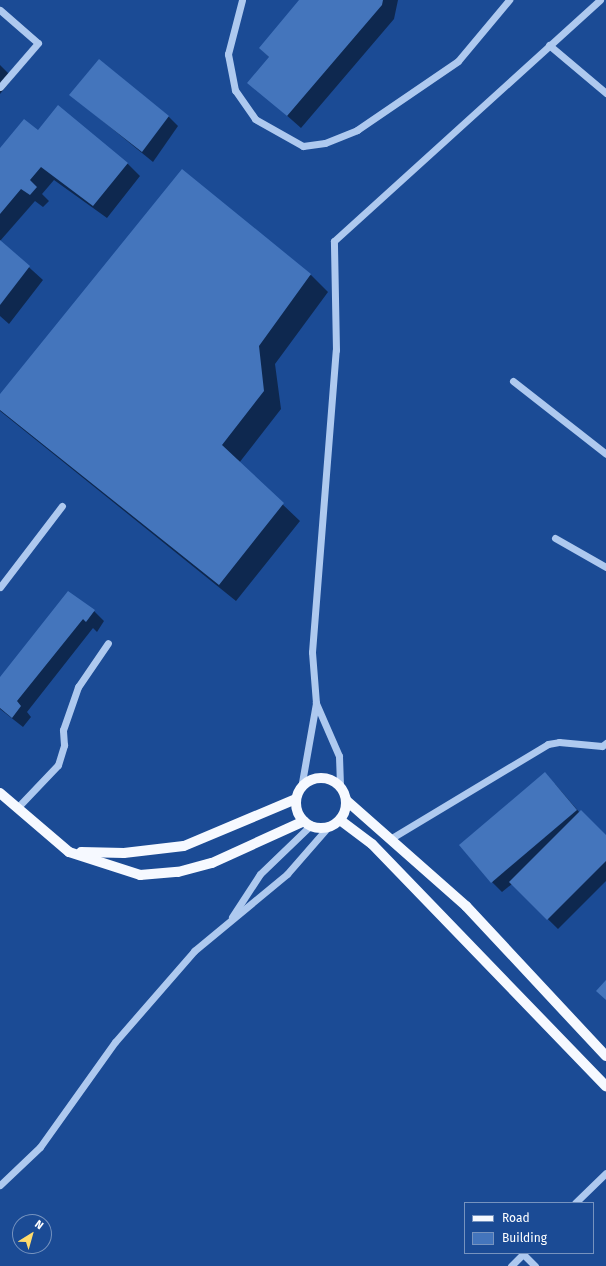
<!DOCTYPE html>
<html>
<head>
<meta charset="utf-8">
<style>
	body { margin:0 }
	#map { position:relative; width:606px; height:1266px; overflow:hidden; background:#1b4b95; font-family:"Fira Sans",sans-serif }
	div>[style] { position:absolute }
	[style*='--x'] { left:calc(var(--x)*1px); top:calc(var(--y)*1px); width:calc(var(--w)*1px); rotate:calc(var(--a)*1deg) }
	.shadow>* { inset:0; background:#0007 }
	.building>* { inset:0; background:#4475bc }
	.minor>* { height:7px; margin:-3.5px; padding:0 3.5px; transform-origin:3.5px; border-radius:3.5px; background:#aec9ef }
	.major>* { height:10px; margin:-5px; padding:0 5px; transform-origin:5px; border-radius:5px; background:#f6f9ff }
	.major>.ring { margin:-5px; padding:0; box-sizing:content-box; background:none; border:10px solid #f6f9ff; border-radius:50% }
	span { translate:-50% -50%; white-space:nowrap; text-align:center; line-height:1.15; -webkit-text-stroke:3.5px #1b4b95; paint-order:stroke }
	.legend { position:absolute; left:464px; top:1202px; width:130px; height:52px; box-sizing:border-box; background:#1b4b95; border:1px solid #7693bf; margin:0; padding:5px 7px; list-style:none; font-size:12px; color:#fff }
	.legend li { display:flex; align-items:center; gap:8px; height:20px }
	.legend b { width:20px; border:1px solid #7693bf }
	.north { position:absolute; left:12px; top:1214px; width:40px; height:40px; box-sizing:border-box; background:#1b4b95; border:1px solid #7693bf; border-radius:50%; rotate:37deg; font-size:11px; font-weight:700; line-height:16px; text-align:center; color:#fff }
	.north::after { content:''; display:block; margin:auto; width:14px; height:18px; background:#ffdb6c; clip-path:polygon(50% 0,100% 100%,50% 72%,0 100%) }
</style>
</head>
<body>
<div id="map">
	<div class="shadow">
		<i style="clip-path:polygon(301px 0,398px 0,394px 19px,301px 128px,249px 82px,270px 58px,260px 48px)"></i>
		<i style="clip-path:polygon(0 65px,13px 78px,0 94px)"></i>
		<i style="clip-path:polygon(71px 95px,168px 116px,178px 126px,153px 162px)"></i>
		<i style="clip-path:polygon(38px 131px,127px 163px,140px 176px,107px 218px,54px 180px,42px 194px,49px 201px,43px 207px,35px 201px,0 241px,43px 280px,9px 324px,0 316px,0 150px)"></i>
		<i style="clip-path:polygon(311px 275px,328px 292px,275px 364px,281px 409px,239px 463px,300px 521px,236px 601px,0 411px,0 395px)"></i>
		<i style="clip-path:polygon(94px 611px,104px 621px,97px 632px,93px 628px,27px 712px,31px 717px,23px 727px,0 709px,0 679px)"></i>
		<i style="clip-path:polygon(555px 784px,580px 813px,606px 836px,606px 881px,558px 929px,512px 884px,502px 892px,492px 882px)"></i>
	</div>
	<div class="building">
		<i style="clip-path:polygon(299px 0,383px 0,382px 5px,287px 116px,247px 83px,269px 57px,259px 48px)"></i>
		<i style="clip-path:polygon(99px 59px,169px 116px,142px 152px,69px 95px)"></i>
		<i style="clip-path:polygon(58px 105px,128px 163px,93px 206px,41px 167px,30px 180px,37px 187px,30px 195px,21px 189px,0 214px,0 148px,24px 119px,38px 130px)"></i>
		<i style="clip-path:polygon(182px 169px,311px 274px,259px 346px,264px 391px,222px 445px,284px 503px,219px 585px,0 410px,0 394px)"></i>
		<i style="clip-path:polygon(0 240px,30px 266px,0 305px)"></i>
		<i style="clip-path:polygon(68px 591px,95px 610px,86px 622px,83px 619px,17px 701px,21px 706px,12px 718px,0 708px,0 677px)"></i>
		<i style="clip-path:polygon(545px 772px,577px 810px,491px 883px,459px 845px)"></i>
		<i style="clip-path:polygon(581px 810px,606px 835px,606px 861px,547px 920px,509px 882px)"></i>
		<i style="clip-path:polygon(606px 980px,606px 1000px,596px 991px)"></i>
	</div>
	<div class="minor">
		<i style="--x:242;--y:0;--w:56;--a:104.5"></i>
		<i style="--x:228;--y:54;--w:37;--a:79"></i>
		<i style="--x:235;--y:90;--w:35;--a:55"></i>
		<i style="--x:255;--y:119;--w:55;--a:29.4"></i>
		<i style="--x:303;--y:146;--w:22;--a:-8"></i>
		<i style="--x:325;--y:143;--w:35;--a:-22"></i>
		<i style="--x:357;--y:130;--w:122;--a:-34.3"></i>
		<i style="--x:458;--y:61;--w:80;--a:-50.1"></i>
		<i style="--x:0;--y:10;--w:50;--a:41"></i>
		<i style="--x:38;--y:43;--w:58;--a:130.8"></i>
		<i style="--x:549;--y:45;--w:75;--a:40.1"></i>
		<i style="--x:513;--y:381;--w:118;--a:38.1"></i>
		<i style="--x:555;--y:538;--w:59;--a:29.6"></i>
		<i style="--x:0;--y:587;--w:102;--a:-52.6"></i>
		<i style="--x:340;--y:785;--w:29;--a:-92"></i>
		<i style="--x:339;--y:756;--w:58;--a:-113.5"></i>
		<i style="--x:316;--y:703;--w:51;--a:-94.5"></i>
		<i style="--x:312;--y:652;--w:303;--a:-85.5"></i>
		<i style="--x:336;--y:350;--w:109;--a:-91.1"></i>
		<i style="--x:334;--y:241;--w:359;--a:-42.2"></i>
		<i style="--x:301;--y:788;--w:86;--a:-80"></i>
		<i style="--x:17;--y:808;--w:59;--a:-46.4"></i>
		<i style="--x:58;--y:765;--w:21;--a:-73"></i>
		<i style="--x:64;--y:745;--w:15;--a:-94"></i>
		<i style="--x:63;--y:730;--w:46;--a:-70.8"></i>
		<i style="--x:78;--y:687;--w:53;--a:-55.7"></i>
		<i style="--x:390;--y:839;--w:184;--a:-31"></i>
		<i style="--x:548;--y:744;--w:11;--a:-10"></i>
		<i style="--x:559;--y:742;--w:43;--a:5.3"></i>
		<i style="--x:602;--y:746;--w:5;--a:-37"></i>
		<i style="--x:232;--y:917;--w:51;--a:-56.9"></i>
		<i style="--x:260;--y:874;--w:71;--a:-43.9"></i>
		<i style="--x:0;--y:1185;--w:55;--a:-43.5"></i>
		<i style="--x:40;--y:1147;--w:129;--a:-54.5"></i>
		<i style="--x:115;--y:1042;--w:121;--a:-49"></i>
		<i style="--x:194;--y:951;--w:121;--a:-39.6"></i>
		<i style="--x:287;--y:874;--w:62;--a:-48.9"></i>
		<i style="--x:575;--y:1203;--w:43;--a:-44.1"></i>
		<i style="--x:523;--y:1254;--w:17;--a:45"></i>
		<i style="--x:511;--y:1266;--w:18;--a:-45"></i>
	</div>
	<div class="major">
		<i class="ring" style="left:296px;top:778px;width:40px;height:40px"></i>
		<i style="--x:0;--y:793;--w:91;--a:40.5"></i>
		<i style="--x:69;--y:852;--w:75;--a:17.9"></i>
		<i style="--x:140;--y:875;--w:38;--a:-5"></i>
		<i style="--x:178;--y:872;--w:35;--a:-15"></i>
		<i style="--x:212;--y:863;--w:101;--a:-24.5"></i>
		<i style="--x:347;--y:801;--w:159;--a:41.4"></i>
		<i style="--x:466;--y:906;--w:205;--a:47"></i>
		<i style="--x:340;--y:820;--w:40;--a:37"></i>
		<i style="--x:372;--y:844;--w:337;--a:46"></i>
		<i style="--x:81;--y:852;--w:43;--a:1.3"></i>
		<i style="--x:124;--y:853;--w:60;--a:-6.7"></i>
		<i style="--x:184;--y:846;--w:121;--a:-22.8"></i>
	</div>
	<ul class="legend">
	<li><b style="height:5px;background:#f6f9ff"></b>Road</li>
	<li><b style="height:11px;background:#4475bc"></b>Building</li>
	</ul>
	<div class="north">N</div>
</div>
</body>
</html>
